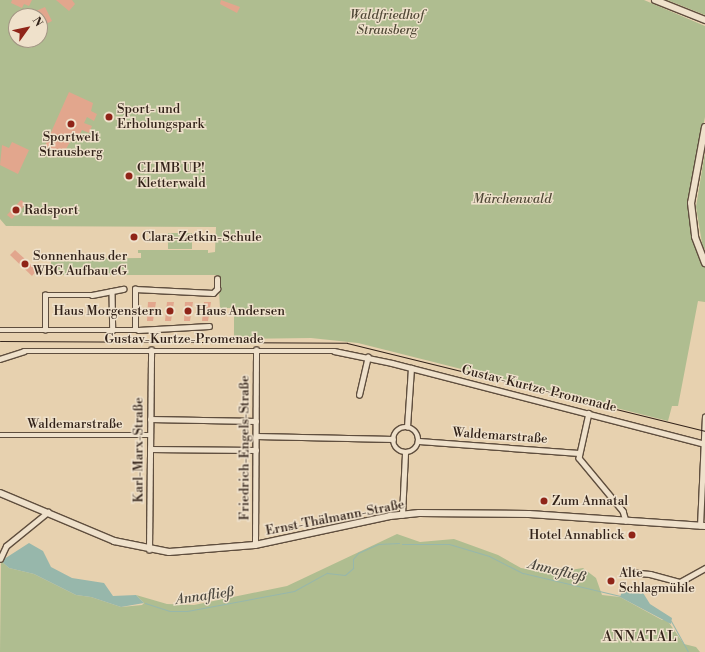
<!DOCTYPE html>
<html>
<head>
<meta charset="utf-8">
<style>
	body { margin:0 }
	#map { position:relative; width:705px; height:652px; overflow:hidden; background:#e7d1af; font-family:"Libre Bodoni",serif }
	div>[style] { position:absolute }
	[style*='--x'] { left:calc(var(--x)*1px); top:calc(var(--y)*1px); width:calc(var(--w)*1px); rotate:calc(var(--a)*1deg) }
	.green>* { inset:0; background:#afbd90 }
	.water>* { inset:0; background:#97b7ab }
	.stream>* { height:1px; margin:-0.5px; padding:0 0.5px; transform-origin:0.5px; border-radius:0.5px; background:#97b7ab }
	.building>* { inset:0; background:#e2a68d }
	.roads { filter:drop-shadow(1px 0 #5f4e3e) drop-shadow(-1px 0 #5f4e3e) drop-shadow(0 1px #5f4e3e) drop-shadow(0 -1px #5f4e3e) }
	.street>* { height:4.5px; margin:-2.25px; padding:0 2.25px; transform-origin:2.25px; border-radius:2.25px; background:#efe1cb }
	.street>.ring { margin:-2.25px; padding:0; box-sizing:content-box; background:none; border:4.5px solid #efe1cb; border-radius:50% }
	.secondary>* { height:6px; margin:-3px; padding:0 3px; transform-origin:3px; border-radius:3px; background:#efe1cb }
	.tram>* { height:1px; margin:-0.5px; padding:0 0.5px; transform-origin:0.5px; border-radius:0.5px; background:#322219 }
	.dots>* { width:11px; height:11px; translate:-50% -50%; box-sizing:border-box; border:2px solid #efe1cb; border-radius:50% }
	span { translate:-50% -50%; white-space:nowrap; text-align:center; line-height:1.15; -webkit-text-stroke:3px #efe1cb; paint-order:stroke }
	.park-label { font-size:13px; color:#514937; font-style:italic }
	.poi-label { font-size:13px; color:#322219 }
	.left { translate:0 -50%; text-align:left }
	.right { translate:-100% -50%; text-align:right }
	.street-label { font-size:13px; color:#322219 }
	.water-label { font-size:14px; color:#4b473e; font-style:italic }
	.neighbourhood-label { font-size:14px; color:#322219; letter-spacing:1px }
	.north { position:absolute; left:8px; top:8px; width:40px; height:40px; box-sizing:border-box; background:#efe1cb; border:1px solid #a39584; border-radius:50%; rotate:57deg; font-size:11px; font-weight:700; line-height:16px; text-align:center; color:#322219 }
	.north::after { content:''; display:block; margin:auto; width:14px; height:18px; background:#8f2418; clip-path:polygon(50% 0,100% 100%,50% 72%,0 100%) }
</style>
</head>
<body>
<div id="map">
	<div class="green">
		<i style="clip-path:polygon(evenodd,0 0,644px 0,705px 26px,705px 117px,690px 193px,695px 242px,705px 266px,705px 302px,698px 301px,678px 406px,672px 406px,668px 421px,358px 343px,311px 338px,234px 339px,234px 308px,220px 308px,218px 275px,51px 275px,51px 259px,141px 258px,141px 253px,145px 253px,138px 253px,138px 250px,208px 250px,208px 253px,215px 252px,216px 227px,6px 226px,0 219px,0 0,16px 16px,40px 16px,40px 40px,16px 40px,16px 16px)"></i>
		<i style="clip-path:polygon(667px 0,705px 0,705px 15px)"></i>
		<i style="clip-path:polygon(705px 152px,705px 249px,703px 249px,696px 207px)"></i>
		<i style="clip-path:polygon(168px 233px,192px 233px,192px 249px,168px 249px)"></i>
		<i style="clip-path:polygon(397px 534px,420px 542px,454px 539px,498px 555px,521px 568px,551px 573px,583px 568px,596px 578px,602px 595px,620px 597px,662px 620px,667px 620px,684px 644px,696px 647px,700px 652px,0 652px,1px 561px,9px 568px,34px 574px,76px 595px,91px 597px,121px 607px,142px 605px,144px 603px,136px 595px,167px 604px,194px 605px,287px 586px)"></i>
	</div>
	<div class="water">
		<i style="clip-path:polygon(29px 543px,43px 551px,51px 567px,72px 578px,104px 583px,113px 596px,136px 595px,144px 603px,121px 607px,91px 597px,76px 595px,34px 574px,9px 568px,1px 561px)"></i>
		<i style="clip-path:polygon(640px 588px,650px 604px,672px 618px,671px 624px,620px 597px,623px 589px)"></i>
	</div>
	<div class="stream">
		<i style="--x:402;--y:544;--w:47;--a:0"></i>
		<i style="--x:449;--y:544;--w:42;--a:16.7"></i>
		<i style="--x:489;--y:556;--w:38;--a:27"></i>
		<i style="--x:523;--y:573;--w:100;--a:13.3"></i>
		<i style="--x:145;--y:603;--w:26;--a:18"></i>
		<i style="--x:170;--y:611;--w:17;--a:0"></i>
		<i style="--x:187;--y:611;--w:109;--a:-10.6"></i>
		<i style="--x:294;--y:591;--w:38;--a:-29"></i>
		<i style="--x:327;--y:573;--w:18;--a:6"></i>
		<i style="--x:345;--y:575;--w:11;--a:-41"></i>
		<i style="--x:353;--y:568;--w:9;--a:-90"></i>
		<i style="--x:353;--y:559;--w:8;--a:-50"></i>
		<i style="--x:358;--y:553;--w:22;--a:-24"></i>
		<i style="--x:378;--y:544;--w:21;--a:-3"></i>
		<i style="--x:671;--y:621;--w:35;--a:61"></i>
	</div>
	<div class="building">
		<i style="clip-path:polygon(12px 0,32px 0,29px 6px,24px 4px,22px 8px,11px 3px)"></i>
		<i style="clip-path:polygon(56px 0,72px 0,75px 4px,69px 11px)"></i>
		<i style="clip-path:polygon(221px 0,240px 7px,237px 13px,220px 4px)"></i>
		<i style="clip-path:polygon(45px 7px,52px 21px,40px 27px,40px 16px,25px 16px)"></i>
		<i style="clip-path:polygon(69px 92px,93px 103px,91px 111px,97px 114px,94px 121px,87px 117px,84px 123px,92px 126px,89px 133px,82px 130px,79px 136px,74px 135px,62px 156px,44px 148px)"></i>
		<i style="clip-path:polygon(12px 142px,29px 150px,18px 174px,0 165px,2px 145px,9px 148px)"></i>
		<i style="clip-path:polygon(21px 200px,26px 204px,12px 219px,7px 215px)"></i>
		<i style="clip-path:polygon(15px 250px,37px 270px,32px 276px,10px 255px)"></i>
		<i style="clip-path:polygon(148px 302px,156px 302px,153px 321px,147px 321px)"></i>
		<i style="clip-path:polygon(167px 302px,174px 302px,171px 321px,165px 321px)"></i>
		<i style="clip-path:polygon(185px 302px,193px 302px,190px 321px,184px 321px)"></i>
		<i style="clip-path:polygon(204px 302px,211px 302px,208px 321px,202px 321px)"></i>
	</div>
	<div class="roads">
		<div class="street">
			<i style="--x:112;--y:291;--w:39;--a:89"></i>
			<i style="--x:135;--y:329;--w:40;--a:-90"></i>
			<i style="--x:135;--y:289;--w:78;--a:2.9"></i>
			<i style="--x:213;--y:293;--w:6;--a:-45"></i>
			<i style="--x:217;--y:289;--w:10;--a:-90"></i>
			<i style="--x:0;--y:330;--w:138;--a:0"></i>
			<i style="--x:138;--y:330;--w:71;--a:-3.2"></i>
			<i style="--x:45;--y:330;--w:35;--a:-90"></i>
			<i style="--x:45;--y:295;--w:47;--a:0"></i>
			<i style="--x:92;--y:295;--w:32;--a:-11"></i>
			<i style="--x:0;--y:359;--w:25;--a:-18"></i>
			<i style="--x:24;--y:351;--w:310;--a:0"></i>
			<i style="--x:334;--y:351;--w:59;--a:11.7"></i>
			<i style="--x:392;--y:363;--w:323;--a:14.5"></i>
			<i style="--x:359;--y:395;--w:39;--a:-77"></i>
			<i style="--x:589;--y:413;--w:46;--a:102.5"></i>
			<i style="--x:579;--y:458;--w:69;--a:50.3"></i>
			<i style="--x:623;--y:511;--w:10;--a:73"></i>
			<i style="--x:150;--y:419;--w:106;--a:1.1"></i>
			<i style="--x:407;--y:427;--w:59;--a:-86.1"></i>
			<i class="ring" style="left:393px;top:427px;width:21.5px;height:21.5px"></i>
			<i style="--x:0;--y:435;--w:151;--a:0"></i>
			<i style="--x:256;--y:436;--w:137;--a:1.3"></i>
			<i style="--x:419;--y:441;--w:160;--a:4.3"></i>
			<i style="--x:150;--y:449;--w:106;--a:0.5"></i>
			<i style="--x:402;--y:515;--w:62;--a:-87.2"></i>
			<i style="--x:700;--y:526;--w:109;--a:-87.4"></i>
			<i style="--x:255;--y:545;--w:195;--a:-89.7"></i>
			<i style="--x:149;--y:550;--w:200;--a:-89.4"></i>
			<i style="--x:0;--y:559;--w:14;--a:-65"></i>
			<i style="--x:6;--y:546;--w:54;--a:-39"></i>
			<i style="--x:628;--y:572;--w:22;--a:5"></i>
			<i style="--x:650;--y:574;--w:31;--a:15"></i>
			<i style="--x:680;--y:582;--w:29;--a:-29"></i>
		</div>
		<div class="secondary">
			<i style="--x:655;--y:0;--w:54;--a:21.8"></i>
			<i style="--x:705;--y:127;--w:77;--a:100.4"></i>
			<i style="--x:691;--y:203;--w:34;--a:83"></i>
			<i style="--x:695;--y:237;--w:28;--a:69"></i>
			<i style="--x:0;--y:493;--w:124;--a:22.8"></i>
			<i style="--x:114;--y:541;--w:56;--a:11.3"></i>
			<i style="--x:169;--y:552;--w:86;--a:-4.7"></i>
			<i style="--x:255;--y:545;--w:138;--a:-12.1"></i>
			<i style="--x:390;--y:516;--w:29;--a:-6"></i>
			<i style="--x:419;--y:513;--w:110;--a:0.5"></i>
			<i style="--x:529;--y:514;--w:176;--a:3.9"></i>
		</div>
	</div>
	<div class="tram">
		<i style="--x:0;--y:341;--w:347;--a:0.3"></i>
		<i style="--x:347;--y:343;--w:369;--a:13.8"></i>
	</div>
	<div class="dots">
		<i style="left:109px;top:117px;background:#8f2418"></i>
		<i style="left:71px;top:124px;background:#8f2418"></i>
		<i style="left:129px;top:176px;background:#8f2418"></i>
		<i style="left:16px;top:210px;background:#8f2418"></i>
		<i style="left:134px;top:237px;background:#8f2418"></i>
		<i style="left:25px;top:264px;background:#8f2418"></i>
		<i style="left:170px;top:311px;background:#8f2418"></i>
		<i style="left:188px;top:311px;background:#8f2418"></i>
		<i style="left:544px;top:501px;background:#8f2418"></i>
		<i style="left:632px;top:535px;background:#8f2418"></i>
		<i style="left:611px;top:581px;background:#8f2418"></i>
	</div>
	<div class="park-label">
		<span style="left:387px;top:23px">Waldfriedhof<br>Strausberg</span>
		<span style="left:512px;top:199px">Märchenwald</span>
	</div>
	<div class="poi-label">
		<span class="left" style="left:117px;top:117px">Sport- und<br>Erholungspark</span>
		<span style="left:71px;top:145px">Sportwelt<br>Strausberg</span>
		<span class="left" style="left:137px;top:176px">CLIMB UP!<br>Kletterwald</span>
		<span class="left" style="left:24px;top:210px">Radsport</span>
		<span class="left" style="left:142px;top:237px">Clara-Zetkin-Schule</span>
		<span class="left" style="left:33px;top:264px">Sonnenhaus der<br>WBG Aufbau eG</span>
		<span class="right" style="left:162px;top:311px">Haus Morgenstern</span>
		<span class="left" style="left:196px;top:311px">Haus Andersen</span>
		<span class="left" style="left:552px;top:501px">Zum Annatal</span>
		<span class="right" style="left:624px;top:535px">Hotel Annablick</span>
		<span class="left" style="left:619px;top:581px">Alte<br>Schlagmühle</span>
	</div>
	<div class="street-label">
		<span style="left:184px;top:339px">Gustav-Kurtze-Promenade</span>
		<span style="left:539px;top:389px;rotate:14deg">Gustav-Kurtze-Promenade</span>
		<span style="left:75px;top:424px">Waldemarstraße</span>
		<span style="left:500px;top:436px;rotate:4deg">Waldemarstraße</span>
		<span style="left:245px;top:448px;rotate:-90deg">Friedrich-Engels-Straße</span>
		<span style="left:139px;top:450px;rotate:-90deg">Karl-Marx-Straße</span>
		<span style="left:335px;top:518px;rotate:-11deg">Ernst-Thälmann-Straße</span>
	</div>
	<div class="water-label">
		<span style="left:557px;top:571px;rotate:14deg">Annafließ</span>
		<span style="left:205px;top:596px;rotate:-8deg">Annafließ</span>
	</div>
	<div class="neighbourhood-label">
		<span style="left:640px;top:637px">ANNATAL</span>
	</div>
	<div class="north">N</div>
</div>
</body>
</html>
